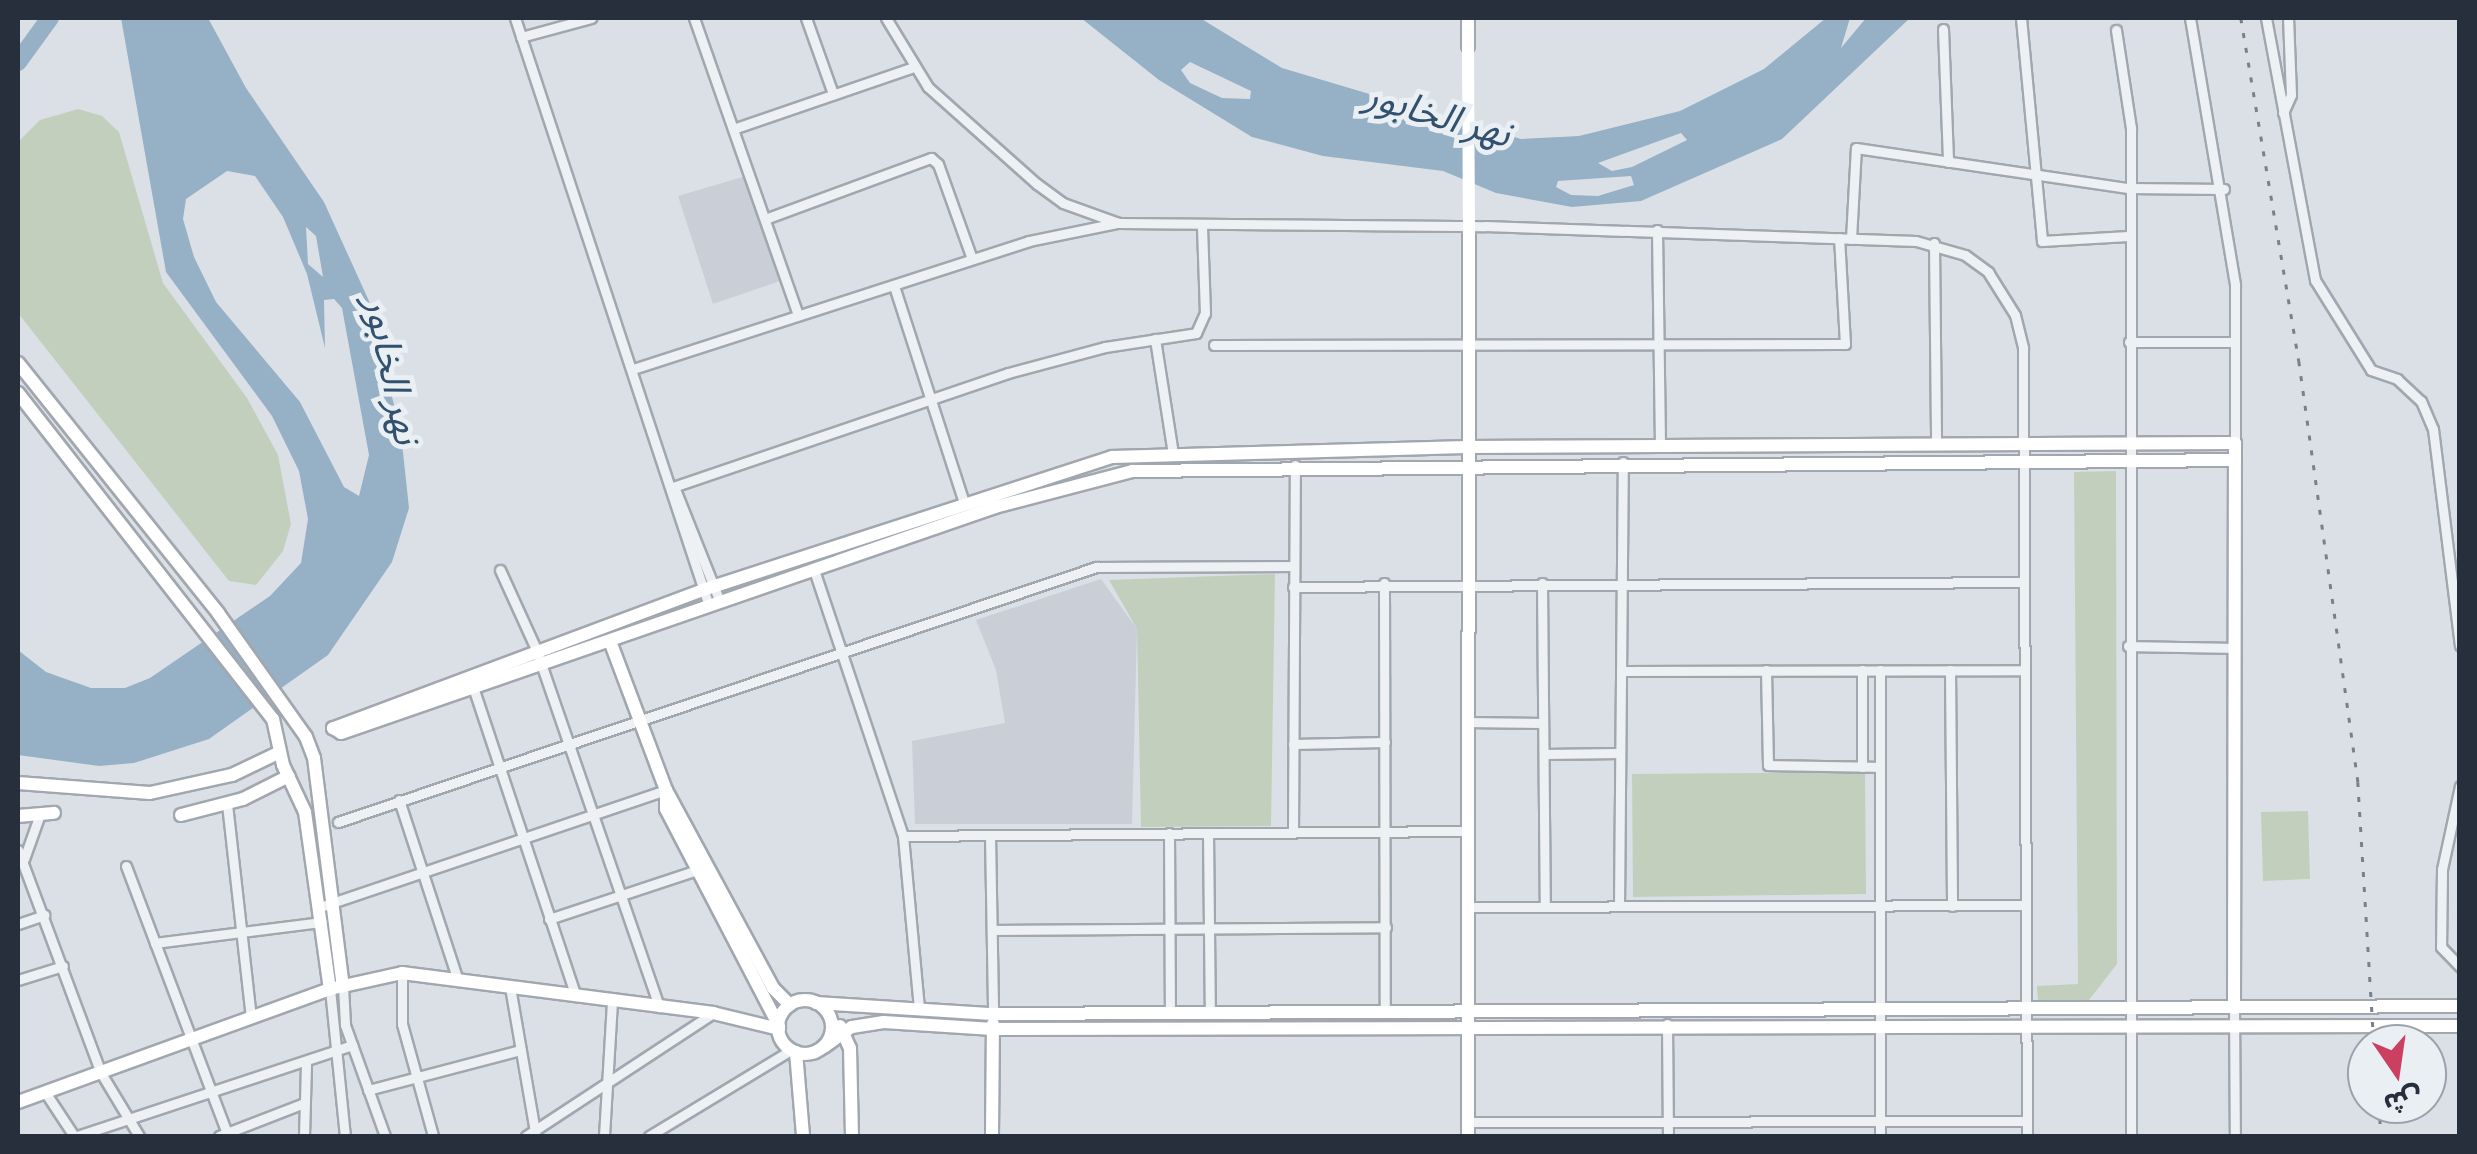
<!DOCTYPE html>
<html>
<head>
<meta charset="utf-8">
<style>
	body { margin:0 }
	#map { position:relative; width:2477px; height:1154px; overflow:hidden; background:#dbe0e6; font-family:"Titillium Web","Noto Sans Arabic",sans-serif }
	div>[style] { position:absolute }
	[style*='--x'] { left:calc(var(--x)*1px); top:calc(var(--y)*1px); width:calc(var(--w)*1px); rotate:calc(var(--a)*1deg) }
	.built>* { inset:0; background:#cacfd7 }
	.green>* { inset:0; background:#c3cfbd }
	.water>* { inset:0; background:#96b1c6 }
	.river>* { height:18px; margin:-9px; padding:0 9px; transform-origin:9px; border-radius:9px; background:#96b1c6 }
	.roads { filter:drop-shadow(2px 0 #a1a7af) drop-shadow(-2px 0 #a1a7af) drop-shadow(0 2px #a1a7af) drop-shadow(0 -2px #a1a7af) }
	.street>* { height:9px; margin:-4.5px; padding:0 4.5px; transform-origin:4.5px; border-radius:4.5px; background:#eef1f4 }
	.secondary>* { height:12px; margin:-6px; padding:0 6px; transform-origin:6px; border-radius:6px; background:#fff }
	.secondary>.ring { margin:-6px; padding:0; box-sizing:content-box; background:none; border:12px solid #fff; border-radius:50% }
	.rail>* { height:2.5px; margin-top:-1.25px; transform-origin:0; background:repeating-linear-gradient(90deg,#75818f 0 5px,transparent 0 15px) }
	.secondary-bridge>* { height:12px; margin:-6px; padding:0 6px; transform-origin:6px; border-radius:6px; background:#fff }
	span { translate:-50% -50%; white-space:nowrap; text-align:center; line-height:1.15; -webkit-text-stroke:10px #eaeff4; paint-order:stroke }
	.water-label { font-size:38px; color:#31516e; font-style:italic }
	.frame { position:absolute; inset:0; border:20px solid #262f3b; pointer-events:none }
	.north { position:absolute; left:2347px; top:1024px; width:100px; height:100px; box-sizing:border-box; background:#eaeff4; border:2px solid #9ca2aa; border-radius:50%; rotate:167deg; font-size:28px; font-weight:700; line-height:40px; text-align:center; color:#262f3b }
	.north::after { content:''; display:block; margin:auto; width:35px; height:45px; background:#cb4060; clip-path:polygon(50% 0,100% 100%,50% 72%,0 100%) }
</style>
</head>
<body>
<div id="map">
	<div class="built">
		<i style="clip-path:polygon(746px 176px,780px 281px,713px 304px,678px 196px)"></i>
		<i style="clip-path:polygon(1101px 579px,1137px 629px,1132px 824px,915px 824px,912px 741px,1005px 723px,996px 670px,976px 620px)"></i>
	</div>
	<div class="green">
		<i style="clip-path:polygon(78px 109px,102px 116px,119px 132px,163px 283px,247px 398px,278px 455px,291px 524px,283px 551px,256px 585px,229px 581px,18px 313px,18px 142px,40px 120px)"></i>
		<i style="clip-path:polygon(2116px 471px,2117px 964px,2089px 1000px,2038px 1001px,2037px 986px,2078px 984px,2074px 472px)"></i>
		<i style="clip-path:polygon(1275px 574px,1271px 826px,1141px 827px,1137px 629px,1109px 580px)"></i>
		<i style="clip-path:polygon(1865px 772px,1866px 894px,1633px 897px,1632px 774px)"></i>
		<i style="clip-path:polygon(2308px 811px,2310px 879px,2263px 881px,2261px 812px)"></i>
	</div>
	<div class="water">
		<i style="clip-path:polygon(evenodd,121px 18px,208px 18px,246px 88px,324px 202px,369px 301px,401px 434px,409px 508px,392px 562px,328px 655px,209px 739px,134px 763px,99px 766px,18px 755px,18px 650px,46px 672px,91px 688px,125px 688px,150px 678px,270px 596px,301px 563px,308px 519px,299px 471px,272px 416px,166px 272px,121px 18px,227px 171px,255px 176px,283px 217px,307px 274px,325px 348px,324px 300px,334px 299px,342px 308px,369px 455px,359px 496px,344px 487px,300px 402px,216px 302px,194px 257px,183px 219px,186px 199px,227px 171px,121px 18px,306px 227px,316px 236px,323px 277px,308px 264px,306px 227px)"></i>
		<i style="clip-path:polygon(evenodd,1081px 18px,1200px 18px,1282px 68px,1521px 139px,1579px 136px,1680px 111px,1764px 69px,1826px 18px,1850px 18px,1841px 48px,1866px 18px,1910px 18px,1782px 139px,1641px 201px,1572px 207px,1496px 193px,1443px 171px,1323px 156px,1252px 137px,1159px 80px,1081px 18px,1190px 62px,1251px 91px,1250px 99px,1222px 98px,1190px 83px,1181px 70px,1190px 62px,1081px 18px,1681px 133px,1687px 140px,1632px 167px,1612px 171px,1598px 163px,1681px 133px,1081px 18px,1631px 176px,1634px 185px,1598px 196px,1571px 195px,1556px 187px,1558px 181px,1631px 176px)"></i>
	</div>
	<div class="river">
		<i style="--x:18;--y:62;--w:54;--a:-54"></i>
	</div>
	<div class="roads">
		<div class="street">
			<i style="--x:515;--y:18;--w:619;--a:71.74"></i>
			<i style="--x:694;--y:18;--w:315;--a:70.7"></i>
			<i style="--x:806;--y:18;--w:81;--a:70.4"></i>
			<i style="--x:886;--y:18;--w:81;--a:58.7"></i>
			<i style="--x:928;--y:87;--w:146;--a:41.7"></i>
			<i style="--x:1037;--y:184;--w:32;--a:36"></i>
			<i style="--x:1063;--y:203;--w:59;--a:19.7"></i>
			<i style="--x:1119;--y:223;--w:366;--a:0.5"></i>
			<i style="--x:1485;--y:226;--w:431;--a:2"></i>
			<i style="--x:1916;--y:241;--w:51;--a:15.9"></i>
			<i style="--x:1965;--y:255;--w:29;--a:36"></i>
			<i style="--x:1988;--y:272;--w:51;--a:57.9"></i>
			<i style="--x:2015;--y:315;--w:34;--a:76"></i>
			<i style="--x:2023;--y:348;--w:788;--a:89.71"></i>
			<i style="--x:2021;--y:18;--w:224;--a:84.6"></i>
			<i style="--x:2042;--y:241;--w:86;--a:-3.3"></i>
			<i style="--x:2190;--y:18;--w:271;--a:80.4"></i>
			<i style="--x:2235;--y:285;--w:158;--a:90"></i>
			<i style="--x:2266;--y:18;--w:267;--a:79.4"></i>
			<i style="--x:2315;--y:280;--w:106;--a:58.1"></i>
			<i style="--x:2371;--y:370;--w:28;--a:19"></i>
			<i style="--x:2397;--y:379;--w:33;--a:43"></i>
			<i style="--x:2421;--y:401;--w:30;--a:67"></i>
			<i style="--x:2433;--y:429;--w:218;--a:82.9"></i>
			<i style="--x:1943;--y:29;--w:133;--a:87.8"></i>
			<i style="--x:2116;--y:30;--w:99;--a:81.3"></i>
			<i style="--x:2131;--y:128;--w:1008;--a:90"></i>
			<i style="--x:521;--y:37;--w:73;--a:-15.2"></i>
			<i style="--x:2283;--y:113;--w:20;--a:-66"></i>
			<i style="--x:2291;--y:95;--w:77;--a:-92.2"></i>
			<i style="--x:733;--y:129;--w:188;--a:-18.9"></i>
			<i style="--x:765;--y:219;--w:177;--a:-20.2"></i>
			<i style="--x:931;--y:158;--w:9;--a:41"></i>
			<i style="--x:938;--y:164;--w:101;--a:70.3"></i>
			<i style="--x:1657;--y:230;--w:217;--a:89.2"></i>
			<i style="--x:1851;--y:239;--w:91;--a:-86.9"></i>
			<i style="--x:1856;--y:148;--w:275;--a:8.4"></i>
			<i style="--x:2128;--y:188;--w:96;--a:0.6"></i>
			<i style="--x:1934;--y:243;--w:202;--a:89.4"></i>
			<i style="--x:894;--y:286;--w:228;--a:72.1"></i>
			<i style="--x:1155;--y:339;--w:116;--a:81.1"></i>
			<i style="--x:2129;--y:342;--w:105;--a:0"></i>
			<i style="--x:1214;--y:345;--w:631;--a:-0.09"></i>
			<i style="--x:1845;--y:344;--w:106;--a:-93.2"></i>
			<i style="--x:633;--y:369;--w:416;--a:-17.9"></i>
			<i style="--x:1029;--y:241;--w:90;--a:-11.6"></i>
			<i style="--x:673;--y:487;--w:354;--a:-18.8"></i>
			<i style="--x:1008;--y:373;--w:100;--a:-15"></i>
			<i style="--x:1105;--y:347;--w:92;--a:-8.7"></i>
			<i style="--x:1196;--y:333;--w:22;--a:-66"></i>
			<i style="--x:1205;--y:313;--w:88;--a:-92"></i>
			<i style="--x:675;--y:489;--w:122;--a:68.3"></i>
			<i style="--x:500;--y:570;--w:87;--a:65.5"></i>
			<i style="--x:536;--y:649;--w:379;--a:71"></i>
			<i style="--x:814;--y:570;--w:280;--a:71.5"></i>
			<i style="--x:903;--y:836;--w:174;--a:84.7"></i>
			<i style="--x:1384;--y:583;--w:428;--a:89.9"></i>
			<i style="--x:1542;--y:583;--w:324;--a:89.5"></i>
			<i style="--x:1293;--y:587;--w:731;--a:-0.39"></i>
			<i style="--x:2128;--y:646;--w:106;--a:1.1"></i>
			<i style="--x:1766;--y:670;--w:95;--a:88.8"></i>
			<i style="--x:1768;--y:765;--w:112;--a:1"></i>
			<i style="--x:1862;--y:670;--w:97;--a:90"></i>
			<i style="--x:1950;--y:670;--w:236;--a:89.5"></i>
			<i style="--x:1621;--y:671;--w:403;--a:-0.1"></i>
			<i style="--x:473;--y:687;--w:326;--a:71.6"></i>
			<i style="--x:1466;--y:722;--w:77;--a:0.7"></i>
			<i style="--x:1293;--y:744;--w:92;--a:-1.2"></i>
			<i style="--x:1544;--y:754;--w:76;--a:-0.8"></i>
			<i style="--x:2460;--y:786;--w:85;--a:102.2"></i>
			<i style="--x:2442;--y:869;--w:78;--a:90.7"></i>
			<i style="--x:2441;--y:947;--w:28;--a:46"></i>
			<i style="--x:399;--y:800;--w:189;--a:71.9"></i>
			<i style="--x:227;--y:804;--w:215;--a:83.6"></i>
			<i style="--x:338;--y:822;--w:800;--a:-18.59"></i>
			<i style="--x:1096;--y:567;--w:197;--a:-0.3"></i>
			<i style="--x:1293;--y:832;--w:367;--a:-89.7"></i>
			<i style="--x:1169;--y:833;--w:181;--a:89.7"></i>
			<i style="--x:1208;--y:833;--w:180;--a:89.4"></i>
			<i style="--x:990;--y:835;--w:179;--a:89"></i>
			<i style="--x:903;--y:836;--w:563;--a:-0.51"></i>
			<i style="--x:18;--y:850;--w:238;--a:69.6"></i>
			<i style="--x:101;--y:1073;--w:74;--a:58.9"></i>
			<i style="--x:24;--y:859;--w:48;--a:-70.4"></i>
			<i style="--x:126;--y:866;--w:289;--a:69.3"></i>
			<i style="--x:1619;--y:906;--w:444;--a:-89.5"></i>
			<i style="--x:320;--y:907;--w:365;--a:-18.7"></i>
			<i style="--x:1466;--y:907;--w:559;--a:-0.2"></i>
			<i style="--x:549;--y:919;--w:156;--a:-18.3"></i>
			<i style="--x:18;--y:924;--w:28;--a:-19"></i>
			<i style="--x:992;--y:930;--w:394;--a:-0.4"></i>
			<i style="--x:155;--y:943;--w:168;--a:-7.2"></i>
			<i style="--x:402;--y:973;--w:51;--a:90"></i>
			<i style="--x:402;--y:1024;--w:116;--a:74.5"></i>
			<i style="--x:18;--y:980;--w:47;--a:-17.3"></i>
			<i style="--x:343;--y:986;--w:39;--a:87"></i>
			<i style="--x:345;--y:1025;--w:118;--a:70.2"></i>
			<i style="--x:510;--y:987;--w:147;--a:80.2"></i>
			<i style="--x:330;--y:989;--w:148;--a:84.2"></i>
			<i style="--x:2234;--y:1008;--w:128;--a:89.6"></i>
			<i style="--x:1667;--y:1024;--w:112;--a:89.5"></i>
			<i style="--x:368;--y:1090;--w:158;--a:-14.7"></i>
			<i style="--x:45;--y:1092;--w:53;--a:56.6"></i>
			<i style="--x:1468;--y:1122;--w:559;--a:-0.1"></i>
			<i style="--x:77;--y:1136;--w:290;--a:-18.3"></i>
			<i style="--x:219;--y:1136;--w:91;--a:-21.2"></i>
			<i style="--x:304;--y:1136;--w:73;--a:-88.4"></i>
			<i style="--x:526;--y:1136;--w:224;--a:-33.3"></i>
			<i style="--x:604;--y:1136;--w:136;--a:-86.6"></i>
			<i style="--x:649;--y:1136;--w:166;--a:-31.2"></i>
			<i style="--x:1880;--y:1136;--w:466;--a:-90"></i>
		</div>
		<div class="secondary">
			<i style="--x:1468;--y:18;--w:28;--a:90"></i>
			<i style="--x:18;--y:363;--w:320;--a:51.3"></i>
			<i style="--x:218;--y:613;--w:152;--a:54.6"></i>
			<i style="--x:306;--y:737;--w:22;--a:69"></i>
			<i style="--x:314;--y:758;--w:230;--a:82.8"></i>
			<i style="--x:18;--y:393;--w:414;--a:52"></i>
			<i style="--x:273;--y:719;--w:47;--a:77.7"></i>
			<i style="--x:283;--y:765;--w:52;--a:64.9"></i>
			<i style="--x:305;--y:812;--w:179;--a:82"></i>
			<i style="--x:610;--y:641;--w:159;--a:69.4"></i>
			<i style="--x:666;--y:790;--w:19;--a:90"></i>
			<i style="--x:666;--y:809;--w:245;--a:62.5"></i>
			<i style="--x:18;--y:783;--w:132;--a:4.3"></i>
			<i style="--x:150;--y:793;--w:84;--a:-12.4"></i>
			<i style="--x:232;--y:775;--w:53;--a:-25.6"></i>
			<i style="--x:666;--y:790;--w:225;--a:61.6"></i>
			<i style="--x:773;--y:988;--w:24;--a:45"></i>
			<i style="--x:181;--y:815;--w:64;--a:-14.5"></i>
			<i style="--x:243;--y:799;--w:51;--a:-26.6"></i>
			<i style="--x:18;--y:816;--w:36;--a:-5"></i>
			<i class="ring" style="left:778px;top:1000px;width:42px;height:42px"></i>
			<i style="--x:816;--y:1003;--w:177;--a:3.6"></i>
			<i style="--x:993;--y:1014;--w:1467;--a:-0.31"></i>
			<i style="--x:2234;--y:1008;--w:548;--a:-89.9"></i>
			<i style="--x:2235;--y:460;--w:17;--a:-90"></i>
			<i style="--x:2235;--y:443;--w:769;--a:179.7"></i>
			<i style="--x:1466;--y:447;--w:354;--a:178.4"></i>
			<i style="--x:1112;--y:457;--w:430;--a:162"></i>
			<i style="--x:703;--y:590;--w:395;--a:159.5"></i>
			<i style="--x:333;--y:728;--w:9;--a:32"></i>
			<i style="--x:341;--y:733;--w:692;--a:-19.06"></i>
			<i style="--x:995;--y:507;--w:142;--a:-14.7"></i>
			<i style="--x:1132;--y:471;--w:1103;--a:-0.57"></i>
			<i style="--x:840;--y:1026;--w:24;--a:66"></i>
			<i style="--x:850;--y:1048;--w:88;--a:88.7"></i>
			<i style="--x:824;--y:1047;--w:34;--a:-36"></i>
			<i style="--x:852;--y:1027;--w:32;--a:-9"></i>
			<i style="--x:884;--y:1022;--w:109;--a:3.7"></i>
			<i style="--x:993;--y:1029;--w:1467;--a:-0.12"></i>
			<i style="--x:796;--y:1052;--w:84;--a:85.2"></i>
			<i style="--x:18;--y:1102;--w:332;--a:-19.9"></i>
			<i style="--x:330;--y:989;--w:74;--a:-12.5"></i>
			<i style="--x:402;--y:973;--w:314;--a:7.3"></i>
			<i style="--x:713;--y:1013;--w:68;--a:13.6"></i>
			<i style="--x:992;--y:1136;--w:112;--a:-89.5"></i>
			<i style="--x:1468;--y:1136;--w:899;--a:-89.94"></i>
		</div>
	</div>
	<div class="rail">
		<i style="--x:2241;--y:18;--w:348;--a:80.4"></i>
		<i style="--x:2299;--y:361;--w:425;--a:82"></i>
		<i style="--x:2358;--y:782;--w:262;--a:86.5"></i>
		<i style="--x:2379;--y:1104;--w:32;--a:86"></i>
	</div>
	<div class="secondary-bridge">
		<i style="--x:1468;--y:46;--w:191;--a:89.7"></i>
	</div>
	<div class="water-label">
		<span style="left:1438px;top:114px;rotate:16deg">نهر الخابور</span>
		<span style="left:393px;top:370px;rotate:78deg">نهر الخابور</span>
	</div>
	<div class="frame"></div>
	<div class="north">ش</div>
</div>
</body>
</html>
